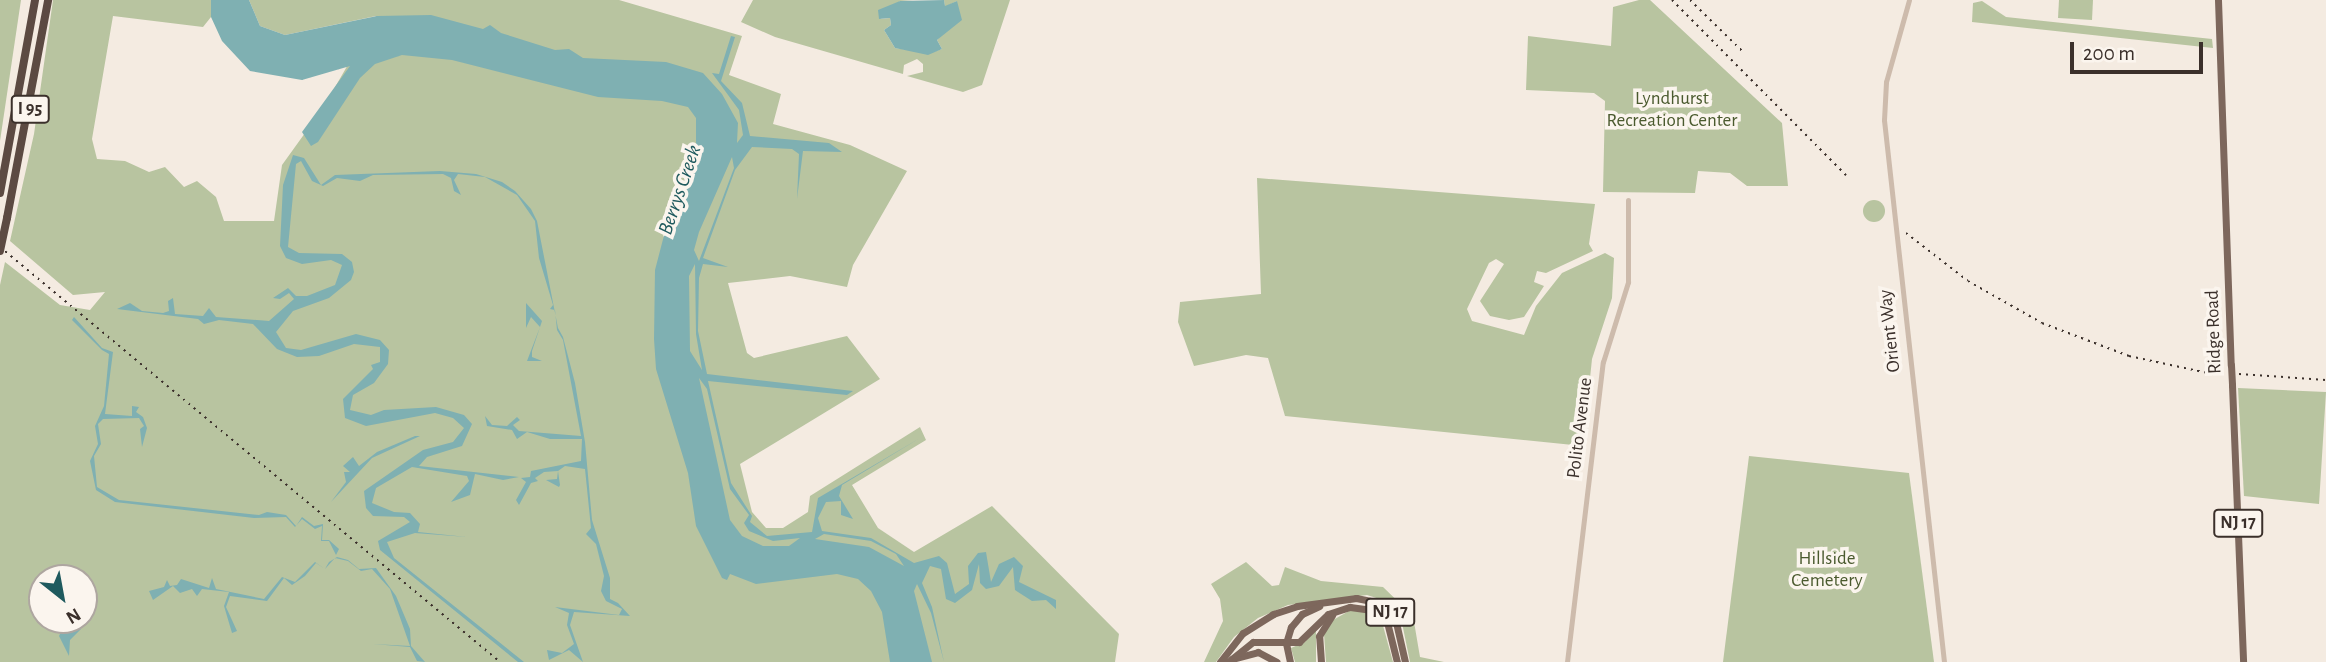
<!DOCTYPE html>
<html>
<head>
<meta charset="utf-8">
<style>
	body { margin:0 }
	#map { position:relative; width:2326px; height:662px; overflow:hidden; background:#f4ebe1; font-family:"Alegreya Sans",sans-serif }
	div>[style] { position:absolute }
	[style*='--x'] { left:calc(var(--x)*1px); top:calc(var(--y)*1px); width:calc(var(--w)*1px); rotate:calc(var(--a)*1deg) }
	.green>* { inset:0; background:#b8c4a0 }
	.round { border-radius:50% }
	.water>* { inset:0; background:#7fb0b2 }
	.tertiary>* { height:5px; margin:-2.5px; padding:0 2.5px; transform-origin:2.5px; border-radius:2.5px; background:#cdbbac }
	.primary>* { height:7px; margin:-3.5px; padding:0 3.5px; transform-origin:3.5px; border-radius:3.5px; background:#7d675c }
	.motorway>* { height:8px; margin:-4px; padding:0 4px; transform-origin:4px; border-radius:4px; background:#5c4a42 }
	.rail>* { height:2px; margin-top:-1px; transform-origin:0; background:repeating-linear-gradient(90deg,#3b302b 0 2px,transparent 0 7px) }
	.primary-bridge>* { height:7px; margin:-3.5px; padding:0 3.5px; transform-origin:3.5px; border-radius:3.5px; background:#7d675c }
	.motorway-bridge>* { height:8px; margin:-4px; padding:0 4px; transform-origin:4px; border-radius:4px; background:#5c4a42 }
	span { translate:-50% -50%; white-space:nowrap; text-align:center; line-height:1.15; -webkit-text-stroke:7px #fbf5ee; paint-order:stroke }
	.shield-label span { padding:2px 5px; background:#fbf5ee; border:2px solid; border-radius:5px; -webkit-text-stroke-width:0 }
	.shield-label { font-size:18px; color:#3b302b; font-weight:700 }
	.park-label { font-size:19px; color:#4a5a2e }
	.street-label { font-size:19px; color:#3b302b }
	.water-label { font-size:21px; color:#1f5a5e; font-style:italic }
	.north { position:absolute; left:28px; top:564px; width:70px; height:70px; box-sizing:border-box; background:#fbf5ee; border:2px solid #aea6a0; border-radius:50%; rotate:149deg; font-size:19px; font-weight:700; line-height:28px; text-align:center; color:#3b302b }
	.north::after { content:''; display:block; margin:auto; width:24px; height:32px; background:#1f5a5e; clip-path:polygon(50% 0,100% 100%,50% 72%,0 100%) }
	.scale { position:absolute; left:2070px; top:42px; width:133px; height:32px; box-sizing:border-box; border:4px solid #3b302b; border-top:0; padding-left:9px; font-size:21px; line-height:24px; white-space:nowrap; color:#3b302b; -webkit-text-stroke:5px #fbf5ee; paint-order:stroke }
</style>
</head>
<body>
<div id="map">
	<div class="green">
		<i style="clip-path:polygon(0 0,21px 0,0 141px)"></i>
		<i style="clip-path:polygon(evenodd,53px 0,211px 0,211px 17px,203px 27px,113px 16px,92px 139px,97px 159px,125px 161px,149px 172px,165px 167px,184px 187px,197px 181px,216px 197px,224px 221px,274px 221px,282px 165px,323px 108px,376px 16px,285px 35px,260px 26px,249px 0,619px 0,742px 36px,729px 75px,781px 94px,773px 124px,850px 145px,907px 171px,853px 265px,847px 287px,790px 276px,728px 283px,747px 353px,754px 358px,847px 336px,880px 379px,740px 464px,752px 512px,766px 528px,783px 528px,808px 512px,810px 496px,920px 427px,926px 440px,852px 485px,878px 528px,914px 552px,992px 506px,1119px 634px,1115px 662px,0 662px,0 285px,5px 262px,60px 305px,90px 310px,105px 292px,73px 295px,10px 241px,34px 134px,53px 0,42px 578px,84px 578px,84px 620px,42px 620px,42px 578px)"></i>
		<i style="clip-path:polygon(753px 0,913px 0,900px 1px,880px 19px,890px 18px,891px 25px,884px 30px,895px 48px,930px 53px,942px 49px,937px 40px,949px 26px,957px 1px,945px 7px,944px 0,1010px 0,982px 85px,963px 92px,907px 76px,923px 72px,923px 64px,917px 59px,904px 65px,903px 74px,775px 37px,741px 22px)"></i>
		<i style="clip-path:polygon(1639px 0,1650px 0,1782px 123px,1788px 186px,1747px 186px,1730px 173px,1698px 171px,1695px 193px,1603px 192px,1605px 101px,1594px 93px,1526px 90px,1528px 36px,1611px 46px,1613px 7px)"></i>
		<i style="clip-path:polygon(2059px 0,2093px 0,2092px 20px,2058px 18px)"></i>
		<i style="clip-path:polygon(1982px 1px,2006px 17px,2212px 39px,2213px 48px,1972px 22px,1973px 3px)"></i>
		<i style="clip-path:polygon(1257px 178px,1595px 204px,1589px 244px,1593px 251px,1546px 273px,1537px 271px,1534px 282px,1544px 286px,1524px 317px,1509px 320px,1490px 316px,1480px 301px,1504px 264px,1496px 259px,1489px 263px,1467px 309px,1472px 321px,1524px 335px,1536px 306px,1562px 273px,1605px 253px,1614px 258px,1612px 298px,1592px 359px,1583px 446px,1285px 416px,1268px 358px,1246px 355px,1194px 366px,1178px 322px,1180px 302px,1261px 294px)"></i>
		<i class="round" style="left:1863px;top:200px;width:22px;height:22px"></i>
		<i style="clip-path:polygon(2238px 388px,2326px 392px,2319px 504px,2244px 496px)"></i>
		<i style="clip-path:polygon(1749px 456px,1909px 473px,1934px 662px,1723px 662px)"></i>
		<i style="clip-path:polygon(1246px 562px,1272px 586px,1279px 585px,1285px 567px,1321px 581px,1383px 587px,1413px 616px,1420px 657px,1444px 662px,1410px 662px,1401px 618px,1386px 601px,1367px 595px,1288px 605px,1258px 618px,1234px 637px,1216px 662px,1204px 662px,1223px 621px,1220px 599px,1211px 584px)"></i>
		<i style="clip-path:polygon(1349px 611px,1364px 611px,1382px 622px,1393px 662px,1326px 662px,1324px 634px,1333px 620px)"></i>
		<i style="clip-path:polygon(1316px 629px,1316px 662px,1295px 662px,1291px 648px,1305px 642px)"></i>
	</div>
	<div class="water">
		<i style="clip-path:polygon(evenodd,211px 0,249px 0,260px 26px,285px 35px,377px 16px,431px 15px,483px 29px,490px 25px,501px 33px,555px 50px,569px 49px,583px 58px,666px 62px,703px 73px,722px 94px,738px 123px,737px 143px,743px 135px,739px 110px,712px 73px,719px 74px,731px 36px,735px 37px,721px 81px,742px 103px,750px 136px,829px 143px,842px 152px,803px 151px,797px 199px,799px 154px,792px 149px,752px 147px,735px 170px,703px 258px,728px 267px,703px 264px,699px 278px,698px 331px,707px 374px,853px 391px,847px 395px,708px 381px,731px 483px,752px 516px,750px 522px,767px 536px,812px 532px,818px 498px,920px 438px,842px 485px,839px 496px,853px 519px,841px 515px,841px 501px,826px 502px,818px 518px,822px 531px,871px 538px,914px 563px,939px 556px,947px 563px,955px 594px,969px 584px,968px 566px,978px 553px,986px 552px,991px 582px,999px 564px,1014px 557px,1023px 566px,1019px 582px,1056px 600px,1056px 609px,1046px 600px,1032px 601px,1015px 590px,1013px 567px,999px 586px,986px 589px,980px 583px,979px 564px,972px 590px,955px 603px,946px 599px,941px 569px,930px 566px,922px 583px,932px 607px,944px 662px,931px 613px,917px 584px,914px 591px,932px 662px,890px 662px,882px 612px,871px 591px,858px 579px,837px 574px,756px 584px,730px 574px,727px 580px,722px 578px,696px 526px,688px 473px,656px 369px,654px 339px,655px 270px,667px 224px,696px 153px,696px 118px,688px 107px,662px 101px,598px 97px,452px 60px,402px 55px,375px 64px,360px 78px,318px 142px,311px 146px,302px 132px,350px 66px,302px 80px,250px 71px,222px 41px,211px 17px,211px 0,732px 157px,734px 168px,699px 261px,694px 250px,699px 232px,732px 157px,211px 0,695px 264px,696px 334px,702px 370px,690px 351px,689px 276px,695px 264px,211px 0,699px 378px,707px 389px,730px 489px,749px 515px,744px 523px,749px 531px,773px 541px,800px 538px,789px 546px,763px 546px,742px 536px,730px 520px,699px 378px,211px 0,824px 534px,871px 541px,896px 554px,904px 566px,869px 547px,815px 539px,824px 534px)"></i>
		<i style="clip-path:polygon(944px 0,945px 6px,957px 1px,962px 20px,937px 40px,942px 49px,928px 55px,895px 48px,884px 30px,891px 25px,890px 18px,879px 19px,878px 10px,900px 1px)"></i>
		<i style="clip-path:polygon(293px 155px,304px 158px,321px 185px,335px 175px,440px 171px,476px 174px,502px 182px,515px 191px,531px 209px,537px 221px,558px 328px,563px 337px,575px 383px,585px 442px,592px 520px,610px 578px,610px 599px,618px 603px,630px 616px,574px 612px,570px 625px,583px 662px,569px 650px,549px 660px,547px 650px,562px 653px,574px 644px,567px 625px,569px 613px,555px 607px,619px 615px,622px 609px,606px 601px,601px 591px,604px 576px,596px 544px,586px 534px,591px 528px,585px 469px,565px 466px,558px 471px,560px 485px,559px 487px,546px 480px,557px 479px,558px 471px,544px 472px,535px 478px,538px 481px,531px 483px,519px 505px,516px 500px,526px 482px,521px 478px,530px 477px,531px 471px,581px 461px,582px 439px,550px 439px,527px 432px,517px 439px,512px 430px,487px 426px,485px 416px,492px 425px,507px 426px,517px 417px,520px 420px,513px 425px,519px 431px,581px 436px,563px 340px,557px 330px,555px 310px,550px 309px,553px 305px,539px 258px,535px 221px,517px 195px,485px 177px,458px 174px,454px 180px,461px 195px,454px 191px,451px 178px,443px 174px,373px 175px,360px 181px,337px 178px,323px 186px,312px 181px,301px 161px,296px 164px,288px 247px,299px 253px,342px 254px,352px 262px,354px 272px,351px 280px,329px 298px,293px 311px,276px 332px,286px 348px,301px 350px,356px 334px,380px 340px,389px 350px,388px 364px,374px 383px,353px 395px,350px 410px,371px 415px,384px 410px,436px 407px,464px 415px,472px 424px,462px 446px,427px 457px,419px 466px,519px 477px,503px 480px,475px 474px,470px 495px,451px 502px,469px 481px,467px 476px,412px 467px,376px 488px,372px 503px,394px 512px,410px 513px,420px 524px,418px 532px,467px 537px,415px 533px,387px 542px,394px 558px,524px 662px,518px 662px,380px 550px,378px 541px,410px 522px,404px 517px,373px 516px,366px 508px,364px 491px,423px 450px,453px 442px,464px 428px,453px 418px,435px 413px,366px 426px,345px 418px,343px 399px,373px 369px,371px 365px,380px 362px,380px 347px,354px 344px,319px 356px,297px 357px,277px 349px,253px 324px,219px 320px,204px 324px,198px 319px,117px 309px,130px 303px,142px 311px,163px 313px,169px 311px,168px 301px,173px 298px,175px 314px,203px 316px,209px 308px,216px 317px,269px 321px,294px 299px,289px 293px,280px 299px,273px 298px,288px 288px,296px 296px,307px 296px,335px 285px,342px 265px,331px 260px,302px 264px,286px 258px,280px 246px,283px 185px)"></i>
		<i style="clip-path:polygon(526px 303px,542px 321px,532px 351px,532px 357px,542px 361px,527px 361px,540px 327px,531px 317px,526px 328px)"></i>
		<i style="clip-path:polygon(74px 317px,102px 348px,113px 352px,105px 414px,132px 416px,132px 406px,139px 407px,136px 412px,143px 417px,147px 428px,142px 447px,140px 429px,144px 426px,139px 418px,103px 419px,98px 424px,101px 444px,94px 456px,97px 487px,119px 500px,259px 515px,267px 512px,286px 515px,296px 526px,302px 517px,314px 526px,323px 524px,322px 540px,329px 540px,339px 549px,336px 555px,329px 541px,321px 541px,322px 526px,315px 529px,302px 519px,295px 527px,286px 517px,254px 518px,115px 502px,96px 490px,90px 461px,98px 444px,95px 426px,104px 406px,109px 354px,102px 350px,72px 320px)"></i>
		<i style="clip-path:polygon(415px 436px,420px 436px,372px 458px,331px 502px,346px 482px,344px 472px,350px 472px,343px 466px,353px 457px,359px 466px,377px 452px)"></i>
		<i style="clip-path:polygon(337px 557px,348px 560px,359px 569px,376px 568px,396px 596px,410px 629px,411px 646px,425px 662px,417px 661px,410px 647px,373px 644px,410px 646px,390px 589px,372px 569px,361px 571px,348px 561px,335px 558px,325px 569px,316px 563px,305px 576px,292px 585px,284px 578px,267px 601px,230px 596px,226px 607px,237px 631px,232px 633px,224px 606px,229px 592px,202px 589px,197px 596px,192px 589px,180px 593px,173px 586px,153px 600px,149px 591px,164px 587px,167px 580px,170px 586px,177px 585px,181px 579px,209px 588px,212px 578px,216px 589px,264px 599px,282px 577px,295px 582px,315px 562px,325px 569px,329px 562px)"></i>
		<i style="clip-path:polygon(78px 623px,81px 629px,70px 640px,69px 656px,59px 636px,64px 626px)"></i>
	</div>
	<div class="tertiary">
		<i style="--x:1909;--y:0;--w:85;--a:105.7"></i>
		<i style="--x:1886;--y:82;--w:38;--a:93"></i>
		<i style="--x:1884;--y:120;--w:545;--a:83.68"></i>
		<i style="--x:1567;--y:662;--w:302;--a:-83.2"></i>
		<i style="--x:1603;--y:362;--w:84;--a:-72.6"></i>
		<i style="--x:1628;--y:282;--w:82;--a:-90"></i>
	</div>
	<div class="primary">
		<i style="--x:2218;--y:0;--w:365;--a:88"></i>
		<i style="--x:2232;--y:385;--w:277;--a:87.7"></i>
		<i style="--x:1232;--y:659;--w:27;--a:-15"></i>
		<i style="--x:1258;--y:652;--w:21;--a:28"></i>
		<i style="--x:1220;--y:662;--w:37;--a:-52"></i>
		<i style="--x:1243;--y:633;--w:36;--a:-32"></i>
		<i style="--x:1273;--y:614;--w:25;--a:-18"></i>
		<i style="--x:1297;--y:606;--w:60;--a:-7.7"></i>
		<i style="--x:1356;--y:598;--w:20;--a:11"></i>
		<i style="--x:1376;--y:602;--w:25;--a:40"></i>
		<i style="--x:1395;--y:618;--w:45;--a:77.2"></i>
		<i style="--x:1228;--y:662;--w:32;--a:-39"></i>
		<i style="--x:1253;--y:642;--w:46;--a:0"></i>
		<i style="--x:1299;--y:642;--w:40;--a:-44"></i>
		<i style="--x:1328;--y:614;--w:23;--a:-18"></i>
		<i style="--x:1350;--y:607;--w:22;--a:8"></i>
		<i style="--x:1372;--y:610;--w:19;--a:39"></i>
		<i style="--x:1387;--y:622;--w:41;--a:76"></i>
		<i style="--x:1290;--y:662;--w:19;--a:-102"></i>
		<i style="--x:1286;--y:643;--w:17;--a:-73"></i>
		<i style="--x:1291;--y:627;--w:17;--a:-50"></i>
		<i style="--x:1302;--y:614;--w:19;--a:-25"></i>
		<i style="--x:1321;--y:662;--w:26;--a:-94"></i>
		<i style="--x:1319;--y:636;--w:25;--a:-58"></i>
	</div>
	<div class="motorway">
		<i style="--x:0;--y:193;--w:196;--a:-79.7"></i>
		<i style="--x:7;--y:218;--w:222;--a:-79.3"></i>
	</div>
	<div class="rail">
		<i style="--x:1672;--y:0;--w:247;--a:45.2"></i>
		<i style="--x:1690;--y:0;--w:73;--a:44.4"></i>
		<i style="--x:1906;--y:233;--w:78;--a:37.7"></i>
		<i style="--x:1968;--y:281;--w:85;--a:29.6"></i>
		<i style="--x:2042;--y:323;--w:93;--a:20.8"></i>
		<i style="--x:2129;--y:356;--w:90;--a:12.2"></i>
		<i style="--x:0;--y:247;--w:650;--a:39.69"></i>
		<i style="--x:2239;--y:374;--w:87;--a:3.9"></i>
	</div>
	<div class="primary-bridge">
		<i style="--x:2231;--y:365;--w:20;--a:87"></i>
	</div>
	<div class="motorway-bridge">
		<i style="--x:0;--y:251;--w:34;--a:-78"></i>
	</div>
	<div class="shield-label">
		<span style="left:30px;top:109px">I 95</span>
		<span style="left:2238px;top:523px">NJ 17</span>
		<span style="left:1390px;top:612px">NJ 17</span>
	</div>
	<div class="park-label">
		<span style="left:1672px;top:110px">Lyndhurst<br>Recreation Center</span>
		<span style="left:1827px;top:570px">Hillside<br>Cemetery</span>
	</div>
	<div class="street-label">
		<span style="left:1890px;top:331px;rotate:-96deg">Orient Way</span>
		<span style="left:2214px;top:332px;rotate:-92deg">Ridge Road</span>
		<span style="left:1580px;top:428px;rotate:-83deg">Polito Avenue</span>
	</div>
	<div class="water-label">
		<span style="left:680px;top:190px;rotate:-71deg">Berrys Creek</span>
	</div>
	<div class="north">N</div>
	<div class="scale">200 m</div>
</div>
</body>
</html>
